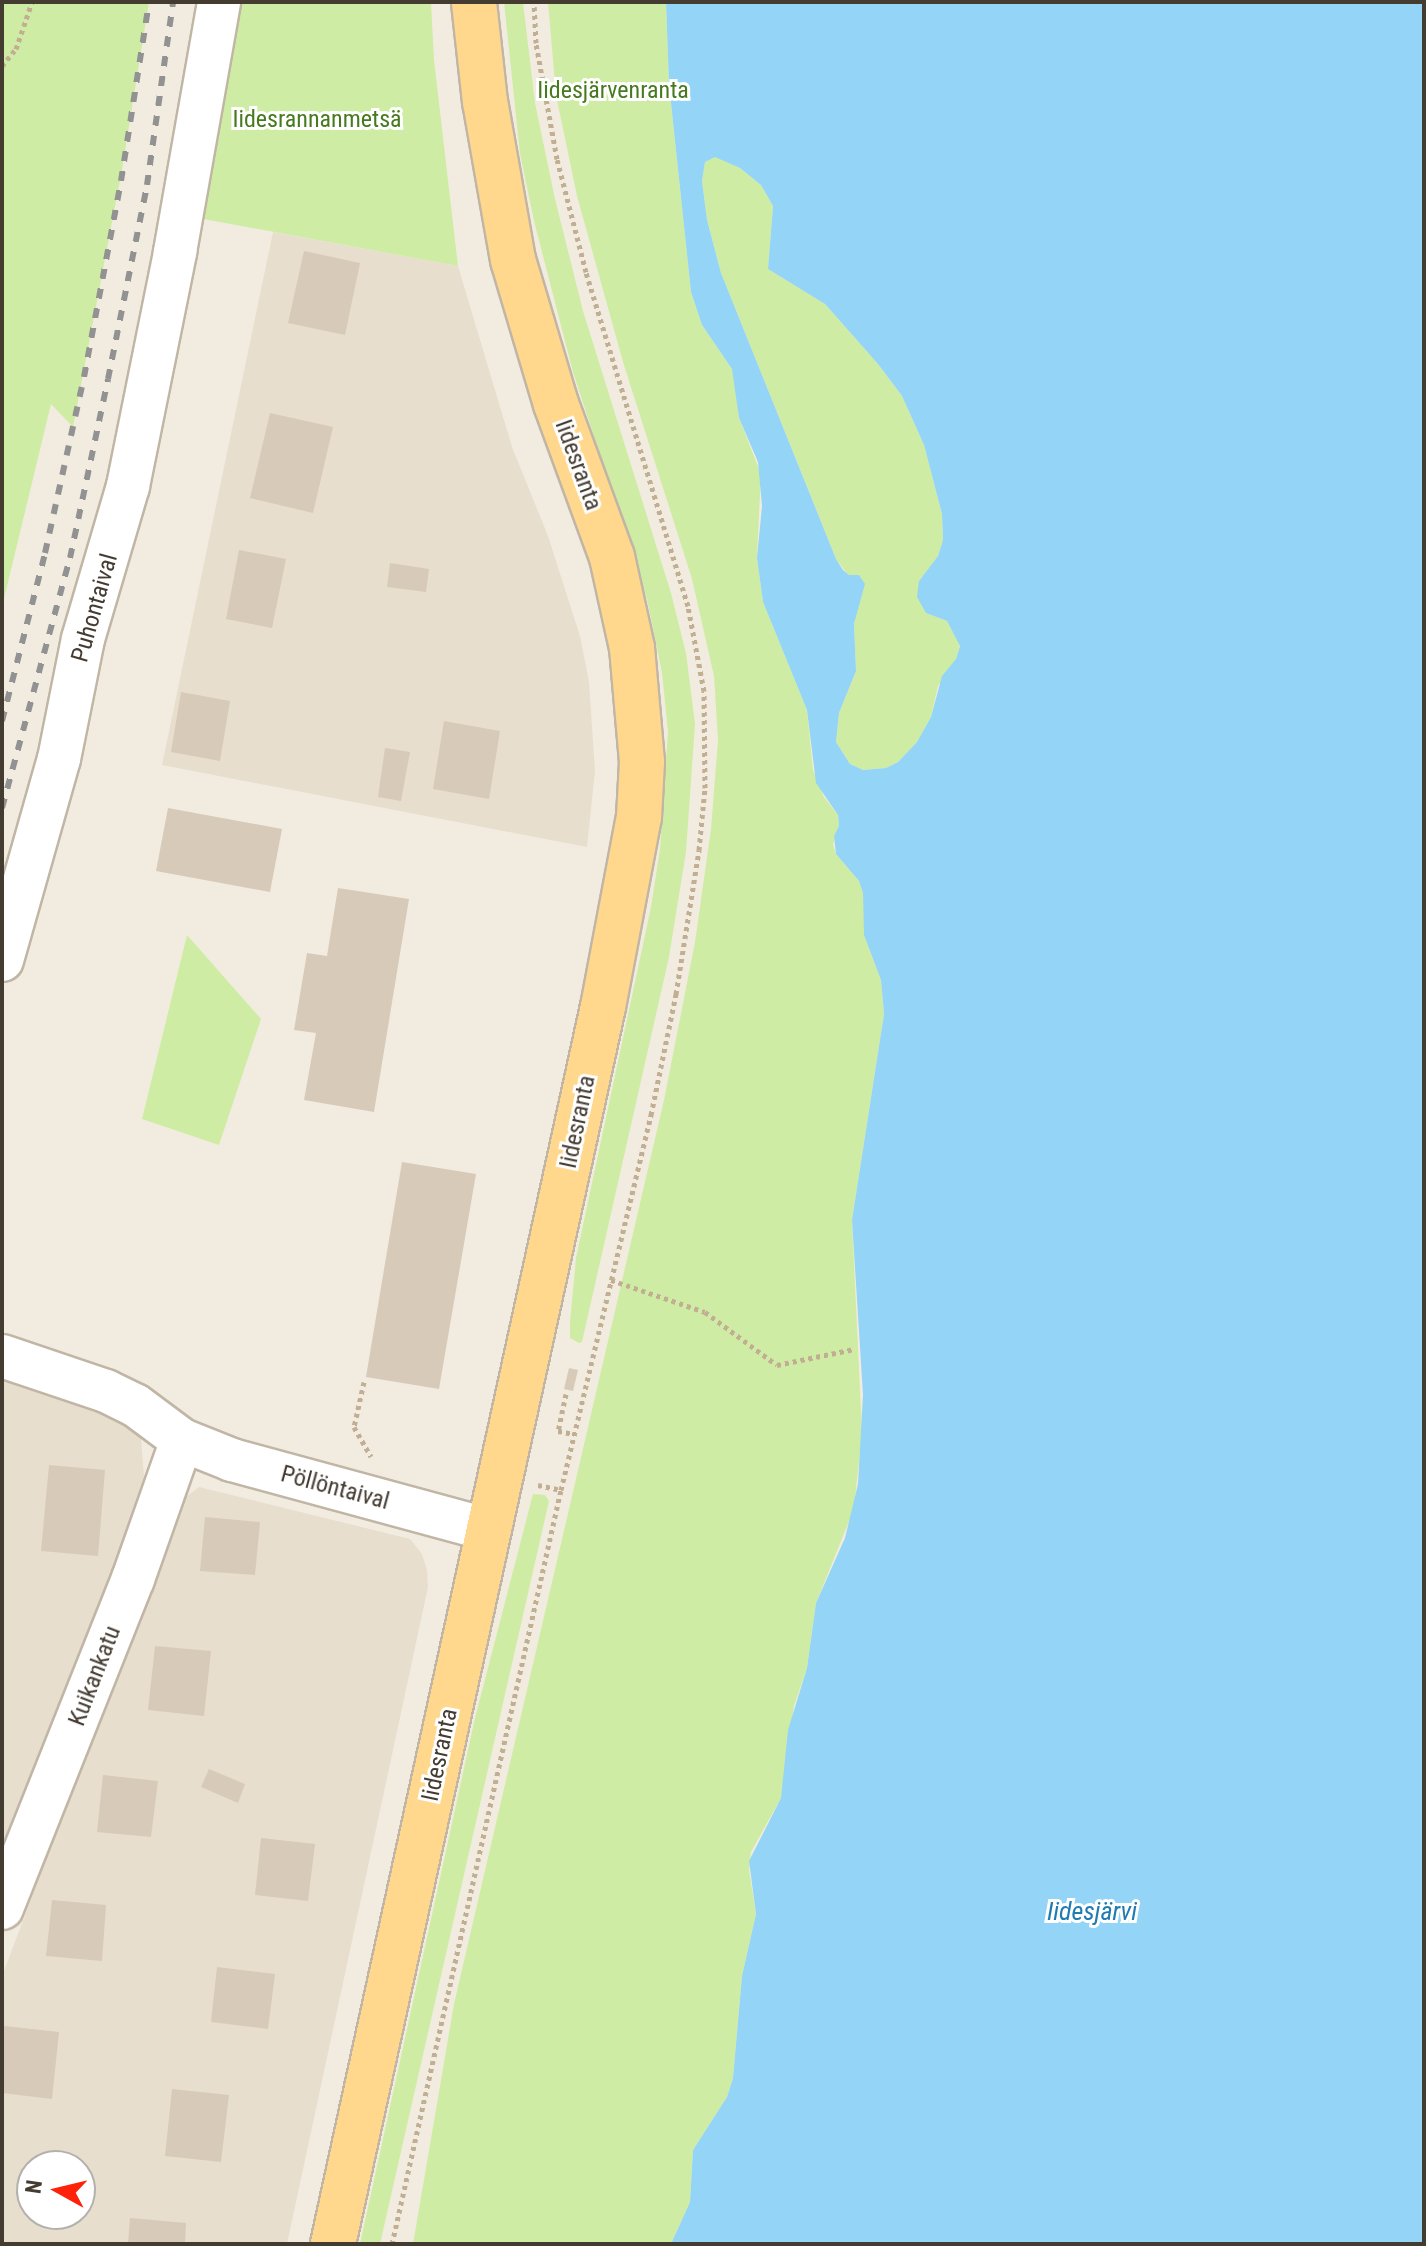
<!DOCTYPE html>
<html>
<head>
<meta charset="utf-8">
<style>
	body { margin:0 }
	#map { position:relative; width:1426px; height:2246px; overflow:hidden; background:#f2ece0; font-family:"Roboto Condensed",sans-serif }
	div>[style] { position:absolute }
	[style*='--x'] { left:calc(var(--x)*1px); top:calc(var(--y)*1px); width:calc(var(--w)*1px); rotate:calc(var(--a)*1deg) }
	.residential>* { inset:0; background:#e7dece }
	.green>* { inset:0; background:#cfeca4 }
	.water>* { inset:0; background:#94d4f7 }
	.building>* { inset:0; background:#d8cab8 }
	.path>* { height:5px; margin-top:-2.5px; transform-origin:0; background:repeating-linear-gradient(90deg,#c2ae92 0 4px,transparent 0 8px) }
	.roads { filter:drop-shadow(2px 0 #c1b6a5) drop-shadow(-2px 0 #c1b6a5) drop-shadow(0 2px #c1b6a5) drop-shadow(0 -2px #c1b6a5) }
	.minor>* { height:42px; margin:-21px; padding:0 21px; transform-origin:21px; border-radius:21px; background:#fff }
	.major>* { height:44px; margin:-22px; padding:0 22px; transform-origin:22px; border-radius:22px; background:#ffd88d }
	.rail>* { height:6px; margin-top:-3px; transform-origin:0; background:repeating-linear-gradient(90deg,#929292 0 10px,transparent 0 20px) }
	span { translate:-50% -50%; white-space:nowrap; text-align:center; line-height:1.15; -webkit-text-stroke:6px #fff; paint-order:stroke }
	.park-label { font-size:24px; color:#477a1f }
	.street-label { font-size:24px; color:#443b31 }
	.water-label { font-size:26px; color:#207bb1; font-style:italic }
	.frame { position:absolute; inset:0; border:4px solid #443b31; pointer-events:none }
	.north { position:absolute; left:16px; top:2150px; width:80px; height:80px; box-sizing:border-box; background:#fff; border:2px solid #b4b1ad; border-radius:50%; rotate:278deg; font-size:22px; font-weight:700; line-height:32px; text-align:center; color:#443b31 }
	.north::after { content:''; display:block; margin:auto; width:28px; height:36px; background:#ff220b; clip-path:polygon(50% 0,100% 100%,50% 72%,0 100%) }
</style>
</head>
<body>
<div id="map">
	<div class="residential">
		<i style="clip-path:polygon(273px 232px,458px 266px,512px 447px,548px 536px,580px 636px,589px 682px,595px 771px,587px 847px,162px 765px)"></i>
		<i style="clip-path:polygon(2px 1378px,94px 1405px,121px 1419px,141px 1439px,144px 1476px,119px 1560px,2px 1848px)"></i>
		<i style="clip-path:polygon(evenodd,199px 1487px,410px 1539px,422px 1554px,427px 1570px,428px 1587px,287px 2244px,2px 2244px,2px 1976px,179px 1510px,187px 1496px,199px 1487px,32px 2166px,80px 2166px,80px 2214px,32px 2214px,32px 2166px)"></i>
	</div>
	<div class="green">
		<i style="clip-path:polygon(2px 2px,149px 2px,122px 170px,73px 427px,51px 404px,2px 607px)"></i>
		<i style="clip-path:polygon(200px 2px,431px 2px,434px 60px,458px 266px,166px 212px)"></i>
		<i style="clip-path:polygon(504px 2px,523px 2px,535px 103px,555px 199px,583px 311px,671px 593px,686px 653px,695px 724px,686px 852px,669px 957px,582px 1342px,579px 1343px,570px 1338px,570px 1322px,576px 1258px,651px 907px,660px 849px,668px 732px,662px 673px,647px 599px,573px 372px,534px 221px,520px 154px)"></i>
		<i style="clip-path:polygon(548px 2px,666px 2px,669px 84px,691px 292px,702px 325px,732px 369px,735px 381px,739px 418px,761px 474px,757px 558px,763px 602px,807px 710px,813px 770px,824px 797px,838px 815px,839px 826px,833px 844px,836px 854px,859px 881px,863px 893px,869px 948px,881px 980px,884px 1014px,852px 1220px,862px 1432px,854px 1509px,816px 1603px,807px 1668px,794px 1706px,781px 1798px,751px 1852px,749px 1870px,756px 1914px,742px 1976px,733px 2078px,727px 2097px,693px 2150px,690px 2202px,671px 2244px,413px 2244px,454px 2004px,664px 1100px,695px 942px,711px 829px,718px 740px,714px 676px,692px 579px,623px 362px,577px 196px,556px 95px)"></i>
		<i style="clip-path:polygon(715px 156px,740px 168px,761px 185px,773px 206px,768px 269px,825px 304px,878px 364px,902px 396px,924px 445px,942px 514px,943px 540px,938px 556px,919px 581px,926px 613px,947px 621px,960px 645px,956px 659px,938px 686px,931px 717px,917px 742px,898px 762px,886px 768px,863px 770px,850px 764px,836px 742px,839px 713px,856px 671px,854px 624px,862px 593px,836px 559px,721px 273px,707px 220px,702px 181px,705px 162px)"></i>
		<i style="clip-path:polygon(187px 935px,261px 1019px,219px 1145px,142px 1119px)"></i>
		<i style="clip-path:polygon(533px 1494px,545px 1495px,549px 1501px,380px 2244px,360px 2244px,475px 1718px)"></i>
	</div>
	<div class="water">
		<i style="clip-path:polygon(evenodd,666px 2px,1424px 2px,1424px 2244px,671px 2244px,690px 2202px,693px 2150px,727px 2097px,733px 2078px,742px 1976px,756px 1914px,749px 1861px,781px 1798px,788px 1730px,807px 1668px,816px 1603px,845px 1538px,858px 1484px,863px 1395px,852px 1220px,884px 1014px,881px 980px,864px 935px,863px 893px,859px 881px,836px 854px,834px 836px,839px 826px,838px 815px,816px 783px,807px 710px,763px 602px,757px 558px,762px 506px,758px 462px,739px 418px,732px 369px,702px 325px,691px 292px,669px 84px,666px 2px,715px 157px,740px 168px,761px 185px,773px 206px,768px 269px,825px 304px,878px 364px,902px 396px,924px 445px,942px 514px,943px 540px,938px 556px,919px 581px,917px 597px,926px 613px,947px 621px,960px 646px,956px 659px,942px 676px,931px 717px,917px 742px,898px 762px,886px 768px,863px 770px,850px 764px,836px 742px,839px 713px,856px 671px,854px 624px,865px 584px,859px 575px,849px 575px,843px 570px,836px 559px,721px 273px,707px 220px,702px 181px,705px 162px,715px 157px)"></i>
	</div>
	<div class="building">
		<i style="clip-path:polygon(304px 251px,360px 263px,345px 335px,288px 323px)"></i>
		<i style="clip-path:polygon(270px 413px,333px 427px,313px 513px,250px 498px)"></i>
		<i style="clip-path:polygon(239px 550px,286px 559px,272px 628px,226px 619px)"></i>
		<i style="clip-path:polygon(390px 563px,429px 569px,426px 592px,387px 587px)"></i>
		<i style="clip-path:polygon(181px 692px,230px 701px,220px 761px,171px 752px)"></i>
		<i style="clip-path:polygon(444px 721px,500px 731px,489px 799px,433px 789px)"></i>
		<i style="clip-path:polygon(385px 748px,410px 752px,401px 801px,378px 797px)"></i>
		<i style="clip-path:polygon(168px 808px,282px 829px,270px 892px,156px 871px)"></i>
		<i style="clip-path:polygon(338px 888px,409px 899px,374px 1112px,304px 1100px,316px 1033px,294px 1030px,307px 953px,327px 956px)"></i>
		<i style="clip-path:polygon(402px 1162px,476px 1174px,439px 1389px,366px 1377px)"></i>
		<i style="clip-path:polygon(569px 1368px,578px 1370px,573px 1391px,564px 1389px)"></i>
		<i style="clip-path:polygon(49px 1465px,105px 1470px,98px 1556px,41px 1551px)"></i>
		<i style="clip-path:polygon(205px 1517px,260px 1522px,255px 1575px,200px 1571px)"></i>
		<i style="clip-path:polygon(155px 1646px,211px 1651px,204px 1716px,148px 1710px)"></i>
		<i style="clip-path:polygon(209px 1769px,245px 1784px,238px 1803px,201px 1787px)"></i>
		<i style="clip-path:polygon(103px 1775px,158px 1781px,151px 1837px,97px 1832px)"></i>
		<i style="clip-path:polygon(261px 1838px,315px 1844px,308px 1901px,255px 1895px)"></i>
		<i style="clip-path:polygon(52px 1900px,106px 1905px,102px 1961px,46px 1956px)"></i>
		<i style="clip-path:polygon(217px 1967px,275px 1974px,268px 2029px,211px 2022px)"></i>
		<i style="clip-path:polygon(4px 2026px,59px 2032px,52px 2099px,2px 2093px)"></i>
		<i style="clip-path:polygon(172px 2089px,229px 2095px,221px 2162px,165px 2156px)"></i>
		<i style="clip-path:polygon(130px 2218px,186px 2223px,185px 2244px,128px 2244px)"></i>
	</div>
	<div class="path">
		<i style="--x:2;--y:66;--w:22;--a:-51"></i>
		<i style="--x:16;--y:49;--w:50;--a:-71.2"></i>
		<i style="--x:611;--y:1280;--w:99;--a:18.8"></i>
		<i style="--x:705;--y:1312;--w:89;--a:36.4"></i>
		<i style="--x:777;--y:1365;--w:79;--a:-11.7"></i>
		<i style="--x:364;--y:1382;--w:46;--a:102.5"></i>
		<i style="--x:354;--y:1427;--w:34;--a:60"></i>
		<i style="--x:566;--y:1394;--w:38;--a:102"></i>
		<i style="--x:558;--y:1431;--w:16;--a:11"></i>
		<i style="--x:538;--y:1485;--w:24;--a:12"></i>
		<i style="--x:392;--y:2244;--w:773;--a:-77.37"></i>
		<i style="--x:561;--y:1490;--w:386;--a:-76.5"></i>
		<i style="--x:651;--y:1115;--w:124;--a:-78.3"></i>
		<i style="--x:676;--y:994;--w:146;--a:-80.9"></i>
		<i style="--x:699;--y:850;--w:62;--a:-84.5"></i>
		<i style="--x:705;--y:788;--w:97;--a:-90.6"></i>
		<i style="--x:704;--y:691;--w:86;--a:-100.7"></i>
		<i style="--x:688;--y:606;--w:349;--a:-107"></i>
		<i style="--x:586;--y:272;--w:117;--a:-104.4"></i>
		<i style="--x:557;--y:159;--w:118;--a:-100.3"></i>
		<i style="--x:536;--y:43;--w:41;--a:-92.8"></i>
	</div>
	<div class="roads">
		<div class="minor">
			<i style="--x:2;--y:960;--w:209;--a:-74.2"></i>
			<i style="--x:59;--y:759;--w:122;--a:-78.7"></i>
			<i style="--x:83;--y:639;--w:159;--a:-73.6"></i>
			<i style="--x:128;--y:486;--w:239;--a:-78.6"></i>
			<i style="--x:175;--y:252;--w:254;--a:-80"></i>
			<i style="--x:2;--y:1356;--w:110;--a:18.6"></i>
			<i style="--x:106;--y:1391;--w:32;--a:26"></i>
			<i style="--x:135;--y:1405;--w:59;--a:36.7"></i>
			<i style="--x:182;--y:1440;--w:54;--a:21.8"></i>
			<i style="--x:232;--y:1460;--w:267;--a:15.2"></i>
			<i style="--x:2;--y:1908;--w:354;--a:-68.3"></i>
			<i style="--x:133;--y:1579;--w:147;--a:-70.6"></i>
		</div>
		<div class="major">
			<i style="--x:333;--y:2244;--w:1266;--a:-77.69"></i>
			<i style="--x:603;--y:1007;--w:193;--a:-79.3"></i>
			<i style="--x:639;--y:817;--w:55;--a:-86.9"></i>
			<i style="--x:642;--y:762;--w:114;--a:-95"></i>
			<i style="--x:632;--y:648;--w:93;--a:-102.4"></i>
			<i style="--x:612;--y:557;--w:163;--a:-110.1"></i>
			<i style="--x:556;--y:404;--w:150;--a:-106.6"></i>
			<i style="--x:513;--y:260;--w:160;--a:-100"></i>
			<i style="--x:485;--y:102;--w:101;--a:-96.3"></i>
		</div>
	</div>
	<div class="rail">
		<i style="--x:2;--y:721;--w:173;--a:-75.6"></i>
		<i style="--x:45;--y:553;--w:180;--a:-77.5"></i>
		<i style="--x:84;--y:377;--w:199;--a:-79.3"></i>
		<i style="--x:121;--y:181;--w:181;--a:-81.1"></i>
		<i style="--x:2;--y:808;--w:259;--a:-74.8"></i>
		<i style="--x:70;--y:558;--w:183;--a:-78"></i>
		<i style="--x:108;--y:379;--w:198;--a:-78.6"></i>
		<i style="--x:147;--y:185;--w:185;--a:-81.9"></i>
	</div>
	<div class="park-label">
		<span style="left:613px;top:91px">Iidesjärvenranta</span>
		<span style="left:317px;top:120px">Iidesrannanmetsä</span>
	</div>
	<div class="street-label">
		<span style="left:578px;top:465px;rotate:70deg">Iidesranta</span>
		<span style="left:95px;top:608px;rotate:-74deg">Puhontaival</span>
		<span style="left:578px;top:1122px;rotate:-78deg">Iidesranta</span>
		<span style="left:335px;top:1488px;rotate:15deg">Pöllöntaival</span>
		<span style="left:95px;top:1676px;rotate:-69deg">Kuikankatu</span>
		<span style="left:440px;top:1755px;rotate:-78deg">Iidesranta</span>
	</div>
	<div class="water-label">
		<span style="left:1092px;top:1912px">Iidesjärvi</span>
	</div>
	<div class="frame"></div>
	<div class="north">N</div>
</div>
</body>
</html>
